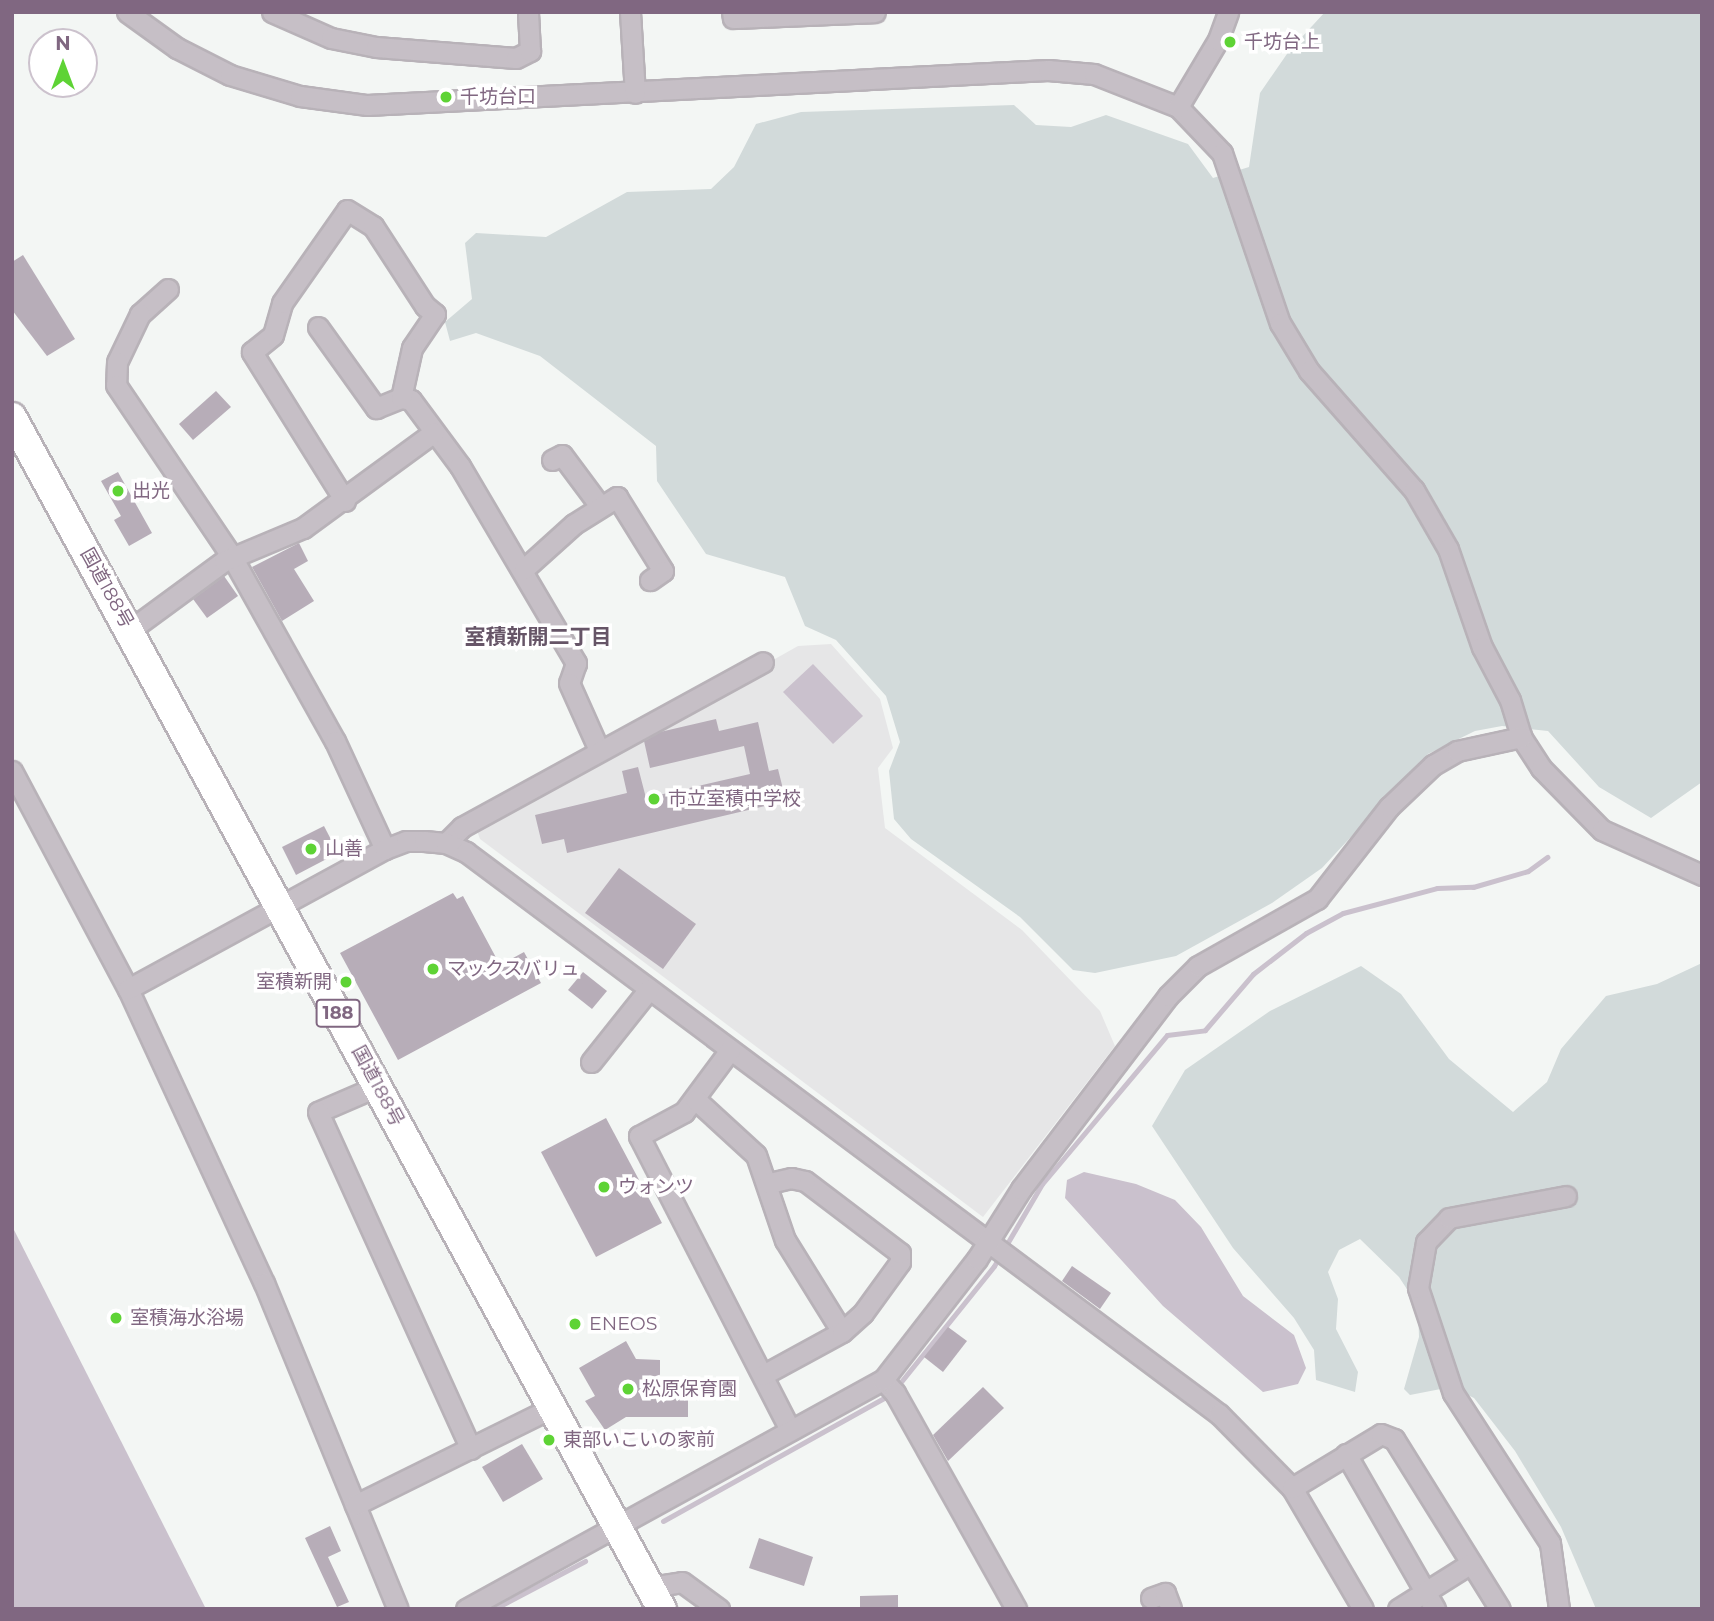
<!DOCTYPE html>
<html>
<head>
<meta charset="utf-8">
<style>
	body { margin:0 }
	#map { position:relative; width:1714px; height:1621px; overflow:hidden; background:#f3f6f4; font-family:Montserrat,"Noto Sans JP",sans-serif }
	div>[style] { position:absolute }
	[style*='--x'] { left:calc(var(--x)*1px); top:calc(var(--y)*1px); width:calc(var(--w)*1px); rotate:calc(var(--a)*1deg) }
	.built>* { inset:0; background:#e6e6e7 }
	.green>* { inset:0; background:#d2dada }
	.water>* { inset:0; background:#cac1cd }
	.stream>* { height:5px; margin:-2.5px; padding:0 2.5px; transform-origin:2.5px; border-radius:2.5px; background:#cac1cd }
	.building>* { inset:0; background:#b7adb8 }
	.roads { filter:drop-shadow(2px 0 #b8b2b8) drop-shadow(-2px 0 #b8b2b8) drop-shadow(0 2px #b8b2b8) drop-shadow(0 -2px #b8b2b8) }
	.minor>* { height:19px; margin:-9.5px; padding:0 9.5px; transform-origin:9.5px; border-radius:9.5px; background:#c6bfc6 }
	.highway>* { height:28px; margin:-14px; padding:0 14px; transform-origin:14px; border-radius:14px; background:#fff }
	.dots>* { width:19px; height:19px; translate:-50% -50%; box-sizing:border-box; border:4px solid #fff; border-radius:50% }
	span { translate:-50% -50%; white-space:nowrap; text-align:center; line-height:1.15; -webkit-text-stroke:7px #fff; paint-order:stroke }
	.shield-label span { padding:2px 5px; background:#fff; border:2px solid; border-radius:5px; -webkit-text-stroke-width:0 }
	.shield-label { font-size:18px; color:#806781; font-weight:700 }
	.poi-label { font-size:19px; color:#806781 }
	.left { translate:0 -50%; text-align:left }
	.right { translate:-100% -50%; text-align:right }
	.street-label { font-size:19px; color:#806781 }
	.neighbourhood-label { font-size:21px; color:#665567; font-weight:700 }
	.frame { position:absolute; inset:0; border:14px solid #806781; pointer-events:none }
	.north { position:absolute; left:28px; top:28px; width:70px; height:70px; box-sizing:border-box; background:#fff; border:2px solid #ccc2cd; border-radius:50%; rotate:0deg; font-size:19px; font-weight:700; line-height:28px; text-align:center; color:#806781 }
	.north::after { content:''; display:block; margin:auto; width:24px; height:32px; background:#5ed335; clip-path:polygon(50% 0,100% 100%,50% 72%,0 100%) }
</style>
</head>
<body>
<div id="map">
	<div class="built">
		<i style="clip-path:polygon(831px 644px,880px 699px,893px 748px,878px 768px,885px 828px,1022px 930px,1100px 1011px,1115px 1046px,983px 1217px,480px 839px,476px 828px,798px 646px)"></i>
	</div>
	<div class="green">
		<i style="clip-path:polygon(1325px 12px,1702px 12px,1702px 782px,1651px 818px,1599px 787px,1548px 731px,1502px 726px,1475px 731px,1428px 754px,1322px 868px,1272px 903px,1176px 956px,1095px 973px,1073px 970px,1020px 917px,911px 839px,894px 819px,889px 771px,900px 742px,886px 696px,836px 640px,805px 626px,785px 577px,706px 554px,657px 481px,656px 446px,540px 356px,476px 333px,450px 341px,445px 322px,472px 299px,465px 243px,476px 233px,546px 237px,627px 192px,711px 189px,734px 167px,756px 124px,801px 112px,1014px 105px,1036px 125px,1071px 127px,1106px 115px,1188px 144px,1213px 178px,1249px 167px,1260px 93px,1289px 51px)"></i>
		<i style="clip-path:polygon(1702px 963px,1702px 1609px,1596px 1609px,1561px 1527px,1515px 1451px,1474px 1398px,1451px 1387px,1410px 1395px,1404px 1389px,1419px 1337px,1418px 1306px,1399px 1277px,1360px 1239px,1339px 1250px,1328px 1272px,1338px 1299px,1336px 1329px,1358px 1372px,1355px 1392px,1316px 1380px,1314px 1350px,1294px 1318px,1233px 1248px,1152px 1126px,1185px 1070px,1270px 1011px,1361px 966px,1401px 994px,1449px 1059px,1513px 1112px,1547px 1082px,1561px 1049px,1606px 996px,1657px 984px)"></i>
	</div>
	<div class="water">
		<i style="clip-path:polygon(813px 664px,863px 716px,833px 744px,783px 692px)"></i>
		<i style="clip-path:polygon(1084px 1172px,1136px 1184px,1175px 1200px,1201px 1227px,1243px 1296px,1294px 1335px,1306px 1368px,1298px 1384px,1263px 1392px,1163px 1306px,1065px 1198px,1067px 1180px)"></i>
		<i style="clip-path:polygon(12px 1226px,206px 1609px,12px 1609px)"></i>
	</div>
	<div class="stream">
		<i style="--x:896;--y:1388;--w:156;--a:-51.2"></i>
		<i style="--x:994;--y:1266;--w:95;--a:-59.7"></i>
		<i style="--x:1042;--y:1184;--w:194;--a:-50"></i>
		<i style="--x:1167;--y:1035;--w:38;--a:-7"></i>
		<i style="--x:1205;--y:1030;--w:74;--a:-49.4"></i>
		<i style="--x:1253;--y:974;--w:67;--a:-37.7"></i>
		<i style="--x:1306;--y:933;--w:42;--a:-28.4"></i>
		<i style="--x:1343;--y:913;--w:97;--a:-14.9"></i>
		<i style="--x:1437;--y:888;--w:36;--a:-2"></i>
		<i style="--x:1473;--y:887;--w:57;--a:-16.2"></i>
		<i style="--x:1528;--y:871;--w:24;--a:-36"></i>
		<i style="--x:663;--y:1521;--w:259;--a:-29.1"></i>
		<i style="--x:494;--y:1609;--w:103;--a:-27.8"></i>
	</div>
	<div class="building">
		<i style="clip-path:polygon(23px 255px,75px 339px,47px 356px,12px 310px,12px 262px)"></i>
		<i style="clip-path:polygon(216px 391px,231px 407px,193px 440px,179px 424px)"></i>
		<i style="clip-path:polygon(118px 472px,152px 533px,129px 546px,114px 520px,121px 516px,101px 481px)"></i>
		<i style="clip-path:polygon(299px 543px,308px 561px,294px 569px,314px 601px,282px 621px,252px 567px)"></i>
		<i style="clip-path:polygon(224px 576px,238px 596px,207px 618px,193px 599px)"></i>
		<i style="clip-path:polygon(716px 719px,719px 731px,758px 722px,769px 771px,778px 769px,786px 801px,567px 853px,564px 839px,542px 844px,535px 815px,627px 793px,622px 771px,638px 767px,646px 798px,750px 774px,744px 746px,650px 768px,644px 741px,660px 732px)"></i>
		<i style="clip-path:polygon(324px 826px,338px 853px,296px 875px,282px 847px)"></i>
		<i style="clip-path:polygon(619px 868px,696px 924px,663px 969px,585px 913px)"></i>
		<i style="clip-path:polygon(453px 893px,457px 899px,463px 896px,500px 965px,524px 952px,541px 983px,398px 1060px,340px 953px)"></i>
		<i style="clip-path:polygon(583px 972px,607px 991px,592px 1009px,568px 990px)"></i>
		<i style="clip-path:polygon(606px 1118px,662px 1223px,596px 1257px,541px 1152px)"></i>
		<i style="clip-path:polygon(1072px 1266px,1111px 1293px,1100px 1309px,1062px 1281px)"></i>
		<i style="clip-path:polygon(948px 1327px,967px 1341px,943px 1372px,924px 1357px)"></i>
		<i style="clip-path:polygon(626px 1341px,636px 1359px,660px 1360px,660px 1382px,688px 1382px,688px 1417px,626px 1417px,605px 1430px,585px 1401px,595px 1396px,579px 1368px)"></i>
		<i style="clip-path:polygon(983px 1387px,1004px 1408px,948px 1461px,933px 1435px)"></i>
		<i style="clip-path:polygon(522px 1444px,543px 1479px,503px 1502px,482px 1467px)"></i>
		<i style="clip-path:polygon(330px 1526px,341px 1551px,328px 1557px,349px 1602px,337px 1607px,305px 1538px)"></i>
		<i style="clip-path:polygon(759px 1538px,813px 1557px,804px 1586px,749px 1568px)"></i>
		<i style="clip-path:polygon(898px 1595px,898px 1609px,860px 1609px,860px 1596px)"></i>
	</div>
	<div class="roads">
		<div class="minor">
			<i style="--x:127;--y:12;--w:62;--a:35.8"></i>
			<i style="--x:177;--y:48;--w:59;--a:27"></i>
			<i style="--x:230;--y:75;--w:73;--a:16.7"></i>
			<i style="--x:300;--y:96;--w:68;--a:7.7"></i>
			<i style="--x:367;--y:105;--w:682;--a:-2.94"></i>
			<i style="--x:1048;--y:70;--w:46;--a:5"></i>
			<i style="--x:1094;--y:74;--w:90;--a:21.4"></i>
			<i style="--x:1178;--y:107;--w:64;--a:46.3"></i>
			<i style="--x:1222;--y:153;--w:180;--a:71.2"></i>
			<i style="--x:1280;--y:323;--w:56;--a:58.9"></i>
			<i style="--x:1309;--y:371;--w:159;--a:48.6"></i>
			<i style="--x:1414;--y:490;--w:68;--a:60"></i>
			<i style="--x:1448;--y:549;--w:104;--a:70.9"></i>
			<i style="--x:1482;--y:647;--w:60;--a:62.2"></i>
			<i style="--x:1510;--y:700;--w:39;--a:73"></i>
			<i style="--x:1521;--y:737;--w:37;--a:57"></i>
			<i style="--x:1541;--y:768;--w:87;--a:45.5"></i>
			<i style="--x:1602;--y:830;--w:110;--a:24.2"></i>
			<i style="--x:272;--y:12;--w:64;--a:23.8"></i>
			<i style="--x:331;--y:38;--w:46;--a:11.3"></i>
			<i style="--x:376;--y:47;--w:140;--a:4.5"></i>
			<i style="--x:516;--y:58;--w:16;--a:-27"></i>
			<i style="--x:530;--y:51;--w:39;--a:-93"></i>
			<i style="--x:630;--y:12;--w:81;--a:86.5"></i>
			<i style="--x:732;--y:12;--w:6;--a:81"></i>
			<i style="--x:733;--y:18;--w:142;--a:-2.4"></i>
			<i style="--x:1178;--y:107;--w:78;--a:-59.2"></i>
			<i style="--x:1218;--y:40;--w:30;--a:-70"></i>
			<i style="--x:168;--y:289;--w:38;--a:138"></i>
			<i style="--x:140;--y:314;--w:53;--a:115.6"></i>
			<i style="--x:117;--y:362;--w:23;--a:92"></i>
			<i style="--x:116;--y:385;--w:207;--a:56"></i>
			<i style="--x:232;--y:557;--w:211;--a:60.8"></i>
			<i style="--x:335;--y:741;--w:119;--a:65.2"></i>
			<i style="--x:318;--y:327;--w:100;--a:54.4"></i>
			<i style="--x:376;--y:408;--w:27;--a:-22"></i>
			<i style="--x:401;--y:398;--w:10;--a:11"></i>
			<i style="--x:411;--y:400;--w:82;--a:53.4"></i>
			<i style="--x:460;--y:466;--w:229;--a:59.5"></i>
			<i style="--x:576;--y:663;--w:21;--a:109"></i>
			<i style="--x:569;--y:683;--w:73;--a:65.9"></i>
			<i style="--x:552;--y:460;--w:11;--a:-27"></i>
			<i style="--x:562;--y:455;--w:64;--a:53.3"></i>
			<i style="--x:345;--y:501;--w:176;--a:-122"></i>
			<i style="--x:252;--y:352;--w:27;--a:-39"></i>
			<i style="--x:273;--y:335;--w:33;--a:-74"></i>
			<i style="--x:282;--y:303;--w:113;--a:-55"></i>
			<i style="--x:347;--y:210;--w:31;--a:32"></i>
			<i style="--x:373;--y:226;--w:95;--a:57"></i>
			<i style="--x:425;--y:306;--w:13;--a:39"></i>
			<i style="--x:435;--y:314;--w:41;--a:124.1"></i>
			<i style="--x:412;--y:348;--w:51;--a:102.4"></i>
			<i style="--x:524;--y:569;--w:67;--a:-42"></i>
			<i style="--x:574;--y:524;--w:51;--a:-32.1"></i>
			<i style="--x:617;--y:497;--w:87;--a:58.1"></i>
			<i style="--x:663;--y:571;--w:16;--a:145"></i>
			<i style="--x:130;--y:630;--w:117;--a:-36.3"></i>
			<i style="--x:224;--y:561;--w:86;--a:-22.7"></i>
			<i style="--x:303;--y:528;--w:162;--a:-36.2"></i>
			<i style="--x:12;--y:771;--w:247;--a:62"></i>
			<i style="--x:128;--y:989;--w:324;--a:65.2"></i>
			<i style="--x:264;--y:1283;--w:352;--a:67.7"></i>
			<i style="--x:446;--y:843;--w:23;--a:-45"></i>
			<i style="--x:462;--y:827;--w:343;--a:-28.7"></i>
			<i style="--x:128;--y:989;--w:293;--a:-28.6"></i>
			<i style="--x:385;--y:849;--w:22;--a:-21"></i>
			<i style="--x:406;--y:841;--w:18;--a:0"></i>
			<i style="--x:424;--y:841;--w:22;--a:5"></i>
			<i style="--x:446;--y:843;--w:22;--a:24"></i>
			<i style="--x:466;--y:852;--w:940;--a:36.74"></i>
			<i style="--x:1219;--y:1414;--w:104;--a:45.4"></i>
			<i style="--x:1292;--y:1488;--w:140;--a:59.6"></i>
			<i style="--x:730;--y:1050;--w:77;--a:126.6"></i>
			<i style="--x:684;--y:1112;--w:51;--a:151.9"></i>
			<i style="--x:639;--y:1136;--w:331;--a:62.8"></i>
			<i style="--x:591;--y:1062;--w:93;--a:-51.5"></i>
			<i style="--x:378;--y:1086;--w:65;--a:156.6"></i>
			<i style="--x:318;--y:1112;--w:370;--a:65.6"></i>
			<i style="--x:696;--y:1100;--w:81;--a:42.5"></i>
			<i style="--x:756;--y:1155;--w:90;--a:71.2"></i>
			<i style="--x:785;--y:1240;--w:108;--a:58.2"></i>
			<i style="--x:763;--y:1375;--w:90;--a:-28.6"></i>
			<i style="--x:842;--y:1332;--w:28;--a:-42"></i>
			<i style="--x:863;--y:1313;--w:63;--a:-54"></i>
			<i style="--x:900;--y:1262;--w:9;--a:-90"></i>
			<i style="--x:900;--y:1253;--w:119;--a:-142.8"></i>
			<i style="--x:805;--y:1181;--w:14;--a:-168"></i>
			<i style="--x:791;--y:1178;--w:23;--a:167"></i>
			<i style="--x:883;--y:1380;--w:18;--a:47"></i>
			<i style="--x:895;--y:1393;--w:248;--a:60.7"></i>
			<i style="--x:1346;--y:1454;--w:179;--a:60.1"></i>
			<i style="--x:1292;--y:1488;--w:104;--a:-31.2"></i>
			<i style="--x:1381;--y:1434;--w:14;--a:21"></i>
			<i style="--x:1394;--y:1439;--w:200;--a:58.1"></i>
			<i style="--x:355;--y:1505;--w:223;--a:-26.3"></i>
			<i style="--x:651;--y:1587;--w:31;--a:-9"></i>
			<i style="--x:682;--y:1582;--w:46;--a:36.1"></i>
			<i style="--x:1151;--y:1598;--w:15;--a:-20"></i>
			<i style="--x:1165;--y:1593;--w:17;--a:69"></i>
			<i style="--x:466;--y:1609;--w:476;--a:-28.8"></i>
			<i style="--x:883;--y:1380;--w:153;--a:-52.2"></i>
			<i style="--x:977;--y:1259;--w:83;--a:-57.8"></i>
			<i style="--x:1021;--y:1189;--w:243;--a:-52.7"></i>
			<i style="--x:1168;--y:996;--w:42;--a:-45"></i>
			<i style="--x:1198;--y:966;--w:137;--a:-29.4"></i>
			<i style="--x:1317;--y:899;--w:117;--a:-52"></i>
			<i style="--x:1389;--y:807;--w:61;--a:-43.7"></i>
			<i style="--x:1433;--y:765;--w:28;--a:-30"></i>
			<i style="--x:1457;--y:751;--w:66;--a:-12.3"></i>
			<i style="--x:1398;--y:1609;--w:86;--a:-32.2"></i>
			<i style="--x:1559;--y:1609;--w:67;--a:-97.8"></i>
			<i style="--x:1550;--y:1543;--w:179;--a:-122.9"></i>
			<i style="--x:1453;--y:1393;--w:111;--a:-108.4"></i>
			<i style="--x:1418;--y:1288;--w:47;--a:-80.1"></i>
			<i style="--x:1426;--y:1242;--w:33;--a:-46"></i>
			<i style="--x:1449;--y:1218;--w:119;--a:-10.6"></i>
		</div>
		<div class="highway">
			<i style="--x:12;--y:417;--w:1358;--a:61.4"></i>
		</div>
	</div>
	<div class="dots">
		<i style="left:1230px;top:42px;background:#5ed335"></i>
		<i style="left:446px;top:97px;background:#5ed335"></i>
		<i style="left:118px;top:491px;background:#5ed335"></i>
		<i style="left:654px;top:799px;background:#5ed335"></i>
		<i style="left:311px;top:849px;background:#5ed335"></i>
		<i style="left:433px;top:969px;background:#5ed335"></i>
		<i style="left:346px;top:982px;background:#5ed335"></i>
		<i style="left:604px;top:1187px;background:#5ed335"></i>
		<i style="left:116px;top:1318px;background:#5ed335"></i>
		<i style="left:575px;top:1324px;background:#5ed335"></i>
		<i style="left:628px;top:1389px;background:#5ed335"></i>
		<i style="left:549px;top:1440px;background:#5ed335"></i>
	</div>
	<div class="shield-label">
		<span style="left:338px;top:1013px">188</span>
	</div>
	<div class="poi-label">
		<span class="left" style="left:1244px;top:42px">千坊台上</span>
		<span class="left" style="left:460px;top:97px">千坊台口</span>
		<span class="left" style="left:132px;top:491px">出光</span>
		<span class="left" style="left:668px;top:799px">市立室積中学校</span>
		<span class="left" style="left:325px;top:849px">山善</span>
		<span class="left" style="left:447px;top:969px">マックスバリュ</span>
		<span class="right" style="left:332px;top:982px">室積新開</span>
		<span class="left" style="left:618px;top:1187px">ウォンツ</span>
		<span class="left" style="left:130px;top:1318px">室積海水浴場</span>
		<span class="left" style="left:589px;top:1324px">ENEOS</span>
		<span class="left" style="left:642px;top:1389px">松原保育園</span>
		<span class="left" style="left:563px;top:1440px">東部いこいの家前</span>
	</div>
	<div class="street-label">
		<span style="left:107px;top:588px;rotate:61deg">国道188号</span>
		<span style="left:378px;top:1086px;rotate:62deg">国道188号</span>
	</div>
	<div class="neighbourhood-label">
		<span style="left:538px;top:637px">室積新開二丁目</span>
	</div>
	<div class="frame"></div>
	<div class="north">N</div>
</div>
</body>
</html>
